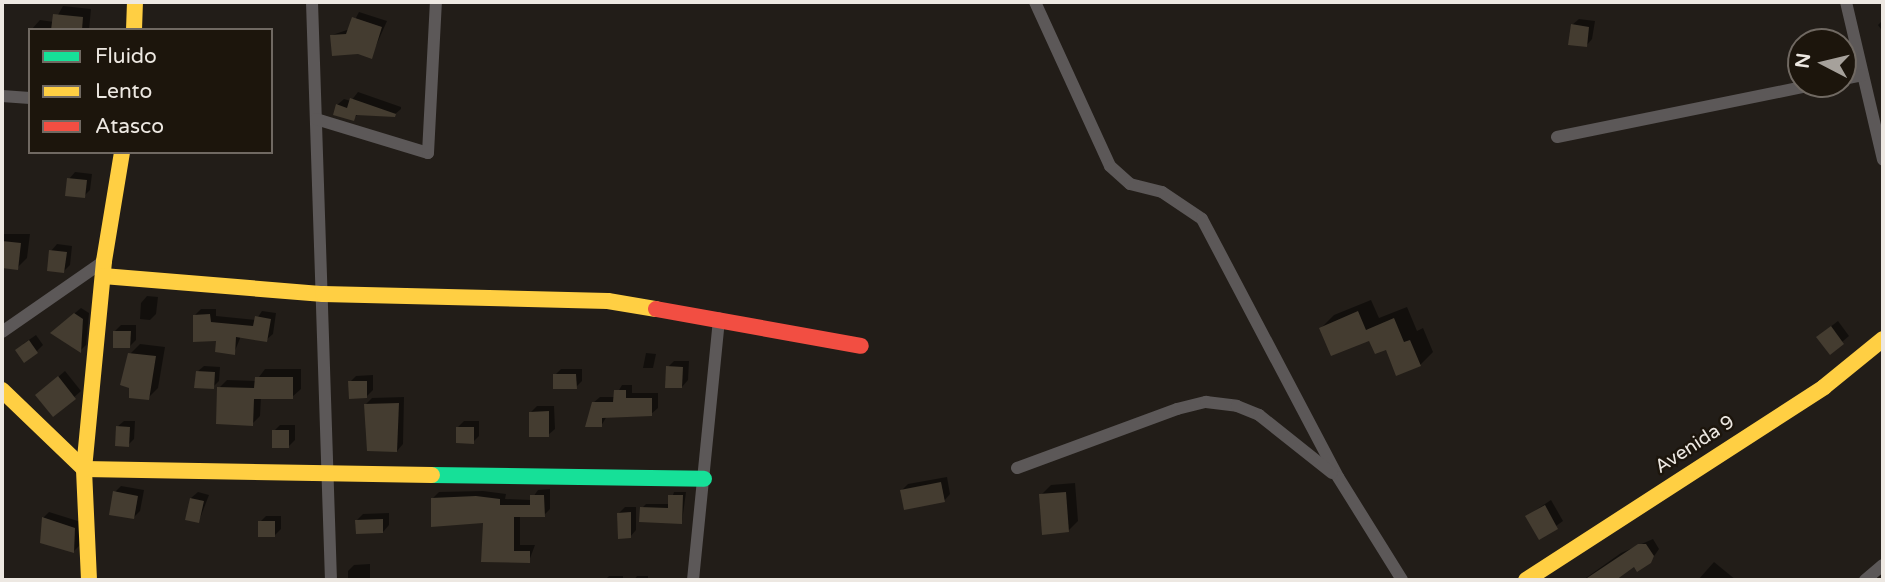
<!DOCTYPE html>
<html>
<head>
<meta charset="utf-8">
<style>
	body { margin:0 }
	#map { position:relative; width:1885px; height:582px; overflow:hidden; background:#221d18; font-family:"Varela Round",sans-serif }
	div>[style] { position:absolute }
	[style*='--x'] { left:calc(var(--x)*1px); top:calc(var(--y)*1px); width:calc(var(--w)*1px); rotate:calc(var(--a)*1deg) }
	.shadow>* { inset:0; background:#0007 }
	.building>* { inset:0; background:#443c30 }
	.street>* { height:12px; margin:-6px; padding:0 6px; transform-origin:6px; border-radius:6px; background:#5c5858 }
	.fast>* { height:16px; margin:-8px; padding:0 8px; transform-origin:8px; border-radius:8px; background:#16e098 }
	.slow>* { height:16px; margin:-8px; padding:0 8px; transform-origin:8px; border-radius:8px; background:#ffcf43 }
	.jam>* { height:16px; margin:-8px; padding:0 8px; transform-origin:8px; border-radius:8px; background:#f24e42 }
	span { translate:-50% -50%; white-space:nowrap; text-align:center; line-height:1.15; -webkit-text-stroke:5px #1c150c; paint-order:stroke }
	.street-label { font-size:19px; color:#ede8e2 }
	.frame { position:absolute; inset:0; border:4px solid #ede8e2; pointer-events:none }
	.legend { position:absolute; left:28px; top:28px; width:245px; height:126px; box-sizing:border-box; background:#1c150c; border:2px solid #706962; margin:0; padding:9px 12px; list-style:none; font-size:21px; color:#ede8e2 }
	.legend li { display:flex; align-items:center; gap:14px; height:35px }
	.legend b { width:35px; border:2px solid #706962 }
	.north { position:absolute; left:1787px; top:28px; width:70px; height:70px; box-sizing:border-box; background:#1c150c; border:2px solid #706962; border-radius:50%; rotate:277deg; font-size:19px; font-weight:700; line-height:28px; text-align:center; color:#ede8e2 }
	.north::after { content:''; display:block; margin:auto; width:24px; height:32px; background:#a6a19b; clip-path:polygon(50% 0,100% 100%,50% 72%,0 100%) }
</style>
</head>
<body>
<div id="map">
	<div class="shadow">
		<i style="clip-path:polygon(63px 6px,91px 9px,89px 30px,31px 30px,40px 20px,54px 22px)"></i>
		<i style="clip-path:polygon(359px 12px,387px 21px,371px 57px,332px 35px,350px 29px)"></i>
		<i style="clip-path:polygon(1579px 19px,1595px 21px,1592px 39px,1586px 46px,1572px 25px)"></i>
		<i style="clip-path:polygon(1883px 20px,1883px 32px,1878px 25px)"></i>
		<i style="clip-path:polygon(358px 92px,401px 107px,401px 109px,394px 115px,359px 113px,353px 119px,337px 105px,344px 99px,351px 101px)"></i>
		<i style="clip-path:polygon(75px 172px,92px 174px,90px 190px,84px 196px,69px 179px)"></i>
		<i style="clip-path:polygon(2px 234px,30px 234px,27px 258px,17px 268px,2px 266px)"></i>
		<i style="clip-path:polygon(57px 244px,72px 246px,70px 265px,63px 272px,51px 251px)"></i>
		<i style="clip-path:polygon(147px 296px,158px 297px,156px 314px,150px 320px,140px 319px,141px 303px)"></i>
		<i style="clip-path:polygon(1371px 300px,1379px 318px,1407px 307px,1417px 331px,1423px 328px,1433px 352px,1420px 365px,1370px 338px,1321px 328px,1334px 315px)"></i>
		<i style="clip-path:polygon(81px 308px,89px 313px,86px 345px,80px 351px,58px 327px)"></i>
		<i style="clip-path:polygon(201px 309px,216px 309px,216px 316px,256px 320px,262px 311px,276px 313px,273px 334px,266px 340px,241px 336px,234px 353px,195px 315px)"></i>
		<i style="clip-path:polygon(1838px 321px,1849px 336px,1830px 352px,1825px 331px)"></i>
		<i style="clip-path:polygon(121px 325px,136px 325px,136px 340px,130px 346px,114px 332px)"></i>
		<i style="clip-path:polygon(36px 335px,43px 345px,37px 351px,23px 344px)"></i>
		<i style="clip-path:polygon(140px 344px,165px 347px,158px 388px,148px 398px,130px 386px,130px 354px)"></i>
		<i style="clip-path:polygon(646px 353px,656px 354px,653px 368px,643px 368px)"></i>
		<i style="clip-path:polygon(674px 361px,689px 361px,688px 380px,682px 387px,668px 367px)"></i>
		<i style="clip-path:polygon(204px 366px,220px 367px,219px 381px,213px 387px,197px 372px)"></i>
		<i style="clip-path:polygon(265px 369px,301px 369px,301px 389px,292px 397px,261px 397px,260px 416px,252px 424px,219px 388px,227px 380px,256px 381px)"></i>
		<i style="clip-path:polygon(561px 369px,582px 369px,582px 381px,576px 387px,555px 375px)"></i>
		<i style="clip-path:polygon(65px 371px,81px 391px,54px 415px,44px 389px)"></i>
		<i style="clip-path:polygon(373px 375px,373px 390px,367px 396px,350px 382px,356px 376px)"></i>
		<i style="clip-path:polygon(622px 385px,632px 385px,632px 393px,658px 393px,658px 408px,651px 414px,607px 416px,601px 426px,593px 403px,600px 397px,615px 397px)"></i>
		<i style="clip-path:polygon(404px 397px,403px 444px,397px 451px,366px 404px,372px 398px)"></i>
		<i style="clip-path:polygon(537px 406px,554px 406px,555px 429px,548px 435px,531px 412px)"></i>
		<i style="clip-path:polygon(124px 421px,135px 421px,134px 439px,128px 445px,117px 427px)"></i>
		<i style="clip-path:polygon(464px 421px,479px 421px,479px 436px,473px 442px,457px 428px)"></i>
		<i style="clip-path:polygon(280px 425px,295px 425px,295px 440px,289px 446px,274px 431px)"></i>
		<i style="clip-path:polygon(947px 477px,950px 494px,944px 501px,902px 490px,908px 484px)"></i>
		<i style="clip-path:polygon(1075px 483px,1078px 521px,1068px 531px,1041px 495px,1051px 485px)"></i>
		<i style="clip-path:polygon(121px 486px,144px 490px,140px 511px,134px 517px,115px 492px)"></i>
		<i style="clip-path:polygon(550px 489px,550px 509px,544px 515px,520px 515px,520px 545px,535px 545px,529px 561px,482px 561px,485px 521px,433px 498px,439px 492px,483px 491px,506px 494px,505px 499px,531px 500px,538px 490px)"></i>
		<i style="clip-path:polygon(198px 492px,209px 495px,199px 521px,191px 498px)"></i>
		<i style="clip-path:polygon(674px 492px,686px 492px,682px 522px,642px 508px,646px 504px,670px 504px)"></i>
		<i style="clip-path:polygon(1551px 500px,1563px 521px,1539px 538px,1527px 516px)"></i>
		<i style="clip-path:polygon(625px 507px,636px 507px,636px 530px,630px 537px,619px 513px)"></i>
		<i style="clip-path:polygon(49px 512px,81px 522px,80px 545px,74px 551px,43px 518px)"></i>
		<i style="clip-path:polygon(389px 513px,389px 525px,383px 532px,357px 520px,363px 514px)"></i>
		<i style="clip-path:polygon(266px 516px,281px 516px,281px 529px,275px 535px,260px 522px)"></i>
		<i style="clip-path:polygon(1653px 539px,1659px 549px,1650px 562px,1635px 564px,1613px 580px,1583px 580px,1621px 553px)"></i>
		<i style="clip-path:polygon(1714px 562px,1736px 580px,1698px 580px)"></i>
		<i style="clip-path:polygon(370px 564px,370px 580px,348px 580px,348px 571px,354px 565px)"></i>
		<i style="clip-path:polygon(609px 576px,623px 576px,623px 580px,605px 580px)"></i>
		<i style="clip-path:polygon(637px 576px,648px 576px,648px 580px,634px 580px)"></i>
	</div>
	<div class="building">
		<i style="clip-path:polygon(53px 14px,83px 17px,82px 30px,51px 30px)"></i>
		<i style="clip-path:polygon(352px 17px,382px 27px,372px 59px,358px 54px,332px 56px,330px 35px,346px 34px)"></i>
		<i style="clip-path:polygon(1571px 24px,1589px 27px,1587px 47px,1568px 45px)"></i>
		<i style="clip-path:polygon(350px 98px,396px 114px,395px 117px,356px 115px,354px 121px,333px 115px,336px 104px,347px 108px)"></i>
		<i style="clip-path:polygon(67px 178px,87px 180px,85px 198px,65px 196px)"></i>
		<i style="clip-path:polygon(2px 241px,21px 243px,18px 270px,2px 268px)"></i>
		<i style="clip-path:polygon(49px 250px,67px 252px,64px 273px,47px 271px)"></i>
		<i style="clip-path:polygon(1358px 311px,1366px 330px,1394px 318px,1404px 342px,1410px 340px,1421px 366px,1396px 376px,1386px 350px,1375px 354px,1369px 341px,1331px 356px,1319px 328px)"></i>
		<i style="clip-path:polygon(74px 313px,83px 319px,81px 353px,50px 333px)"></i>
		<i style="clip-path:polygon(210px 314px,211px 322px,253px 326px,255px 316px,271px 319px,267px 342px,236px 337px,235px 355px,215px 352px,216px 341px,193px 342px,193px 315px)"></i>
		<i style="clip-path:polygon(1831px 326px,1844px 344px,1830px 355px,1816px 337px)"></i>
		<i style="clip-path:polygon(113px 331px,131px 331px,130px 348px,113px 348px)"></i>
		<i style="clip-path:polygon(29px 340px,38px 353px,24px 363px,15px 350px)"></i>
		<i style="clip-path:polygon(128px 353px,156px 356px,149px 400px,129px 398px,129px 388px,120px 385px)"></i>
		<i style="clip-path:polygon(666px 366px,683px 367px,682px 388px,665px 388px)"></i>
		<i style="clip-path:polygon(196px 371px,215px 372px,214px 389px,194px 388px)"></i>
		<i style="clip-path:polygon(553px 374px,576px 374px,577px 389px,553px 389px)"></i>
		<i style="clip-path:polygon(58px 376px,76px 399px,53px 417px,35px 395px)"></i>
		<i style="clip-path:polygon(255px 377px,293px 377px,293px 399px,254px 399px,253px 426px,216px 424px,217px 387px,254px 388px)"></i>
		<i style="clip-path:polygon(348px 381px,367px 381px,367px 398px,349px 399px)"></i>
		<i style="clip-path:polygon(614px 390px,626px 390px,626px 398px,652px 398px,652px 416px,602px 418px,602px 427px,585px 427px,592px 402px,613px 402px)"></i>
		<i style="clip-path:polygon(399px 403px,397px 452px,367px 451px,364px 404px)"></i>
		<i style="clip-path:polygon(549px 411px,549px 437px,529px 437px,529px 412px)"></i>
		<i style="clip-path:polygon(116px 426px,130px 427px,129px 447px,115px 446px)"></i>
		<i style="clip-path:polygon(456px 427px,474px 427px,474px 444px,456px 443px)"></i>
		<i style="clip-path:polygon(272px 430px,289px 430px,289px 448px,272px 448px)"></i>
		<i style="clip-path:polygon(941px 482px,945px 502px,904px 510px,900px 490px)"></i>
		<i style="clip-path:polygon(113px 491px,138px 496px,134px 519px,109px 515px)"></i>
		<i style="clip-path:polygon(1066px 492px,1069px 532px,1042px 535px,1039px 494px)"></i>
		<i style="clip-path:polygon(530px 495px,544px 495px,545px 517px,514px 517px,514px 551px,530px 551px,530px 563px,481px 562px,483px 523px,431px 527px,431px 498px,476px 496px,500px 499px,500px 505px,530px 505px)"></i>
		<i style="clip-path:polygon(668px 495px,683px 495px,682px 524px,639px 522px,640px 507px,668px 508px)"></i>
		<i style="clip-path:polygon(190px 498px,204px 501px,199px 523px,185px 520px)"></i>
		<i style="clip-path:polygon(1545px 505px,1558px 529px,1539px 540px,1525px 516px)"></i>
		<i style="clip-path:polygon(631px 512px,631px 538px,618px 539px,617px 513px)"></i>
		<i style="clip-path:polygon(42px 517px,75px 528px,74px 553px,40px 543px)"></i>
		<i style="clip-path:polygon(383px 519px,383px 533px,356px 534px,355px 520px)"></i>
		<i style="clip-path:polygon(258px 521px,275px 521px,275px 537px,258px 537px)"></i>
		<i style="clip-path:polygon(1638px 544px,1646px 544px,1654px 556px,1651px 563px,1637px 572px,1634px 567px,1616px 580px,1584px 580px)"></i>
	</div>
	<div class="street">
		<i style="--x:312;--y:2;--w:578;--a:88.12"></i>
		<i style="--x:1035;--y:2;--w:180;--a:65.4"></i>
		<i style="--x:1110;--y:166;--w:27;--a:42"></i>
		<i style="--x:1130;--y:184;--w:33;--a:14"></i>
		<i style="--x:1162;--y:192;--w:48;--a:34"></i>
		<i style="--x:1202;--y:219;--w:292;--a:62.2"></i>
		<i style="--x:1338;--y:477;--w:121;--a:58.1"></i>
		<i style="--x:1846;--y:2;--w:162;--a:76.8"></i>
		<i style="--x:1843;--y:79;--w:20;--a:-11"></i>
		<i style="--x:2;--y:96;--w:28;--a:4"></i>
		<i style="--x:316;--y:119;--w:117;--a:16.9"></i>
		<i style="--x:428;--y:153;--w:151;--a:-87"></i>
		<i style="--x:1557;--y:137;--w:266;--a:-11.5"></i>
		<i style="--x:2;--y:332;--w:124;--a:-34.8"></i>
		<i style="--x:1017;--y:468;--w:171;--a:-20.2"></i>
		<i style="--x:1177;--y:409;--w:30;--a:-14"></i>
		<i style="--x:1206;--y:402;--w:31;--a:7"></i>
		<i style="--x:1237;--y:406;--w:24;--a:22"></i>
		<i style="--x:1259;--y:415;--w:93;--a:38.5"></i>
		<i style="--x:693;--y:580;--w:263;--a:-84.3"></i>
		<i style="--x:1865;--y:580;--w:23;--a:-40"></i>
	</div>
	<div class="fast">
		<i style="--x:432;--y:475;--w:272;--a:0.8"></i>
	</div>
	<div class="slow">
		<i style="--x:134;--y:30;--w:28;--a:-88"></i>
		<i style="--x:103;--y:276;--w:221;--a:4.7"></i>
		<i style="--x:323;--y:294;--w:285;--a:1.4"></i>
		<i style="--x:608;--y:301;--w:49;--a:9.5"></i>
		<i style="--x:2;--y:390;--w:114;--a:43.9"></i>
		<i style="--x:84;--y:469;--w:348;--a:1"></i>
		<i style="--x:89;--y:580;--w:111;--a:-92.6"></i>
		<i style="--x:84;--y:469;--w:209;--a:-84.5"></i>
		<i style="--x:104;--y:261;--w:110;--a:-80.6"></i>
		<i style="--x:1526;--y:580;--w:355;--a:-32.9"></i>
		<i style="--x:1824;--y:387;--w:76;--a:-39.1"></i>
	</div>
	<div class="jam">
		<i style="--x:656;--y:309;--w:208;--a:10.2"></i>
	</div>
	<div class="street-label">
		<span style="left:1695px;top:445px;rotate:-33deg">Avenida 9</span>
	</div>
	<div class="frame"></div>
	<ul class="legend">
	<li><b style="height:9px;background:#16e098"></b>Fluido</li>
	<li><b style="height:9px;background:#ffcf43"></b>Lento</li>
	<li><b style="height:9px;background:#f24e42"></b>Atasco</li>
	</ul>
	<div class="north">N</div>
</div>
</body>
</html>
